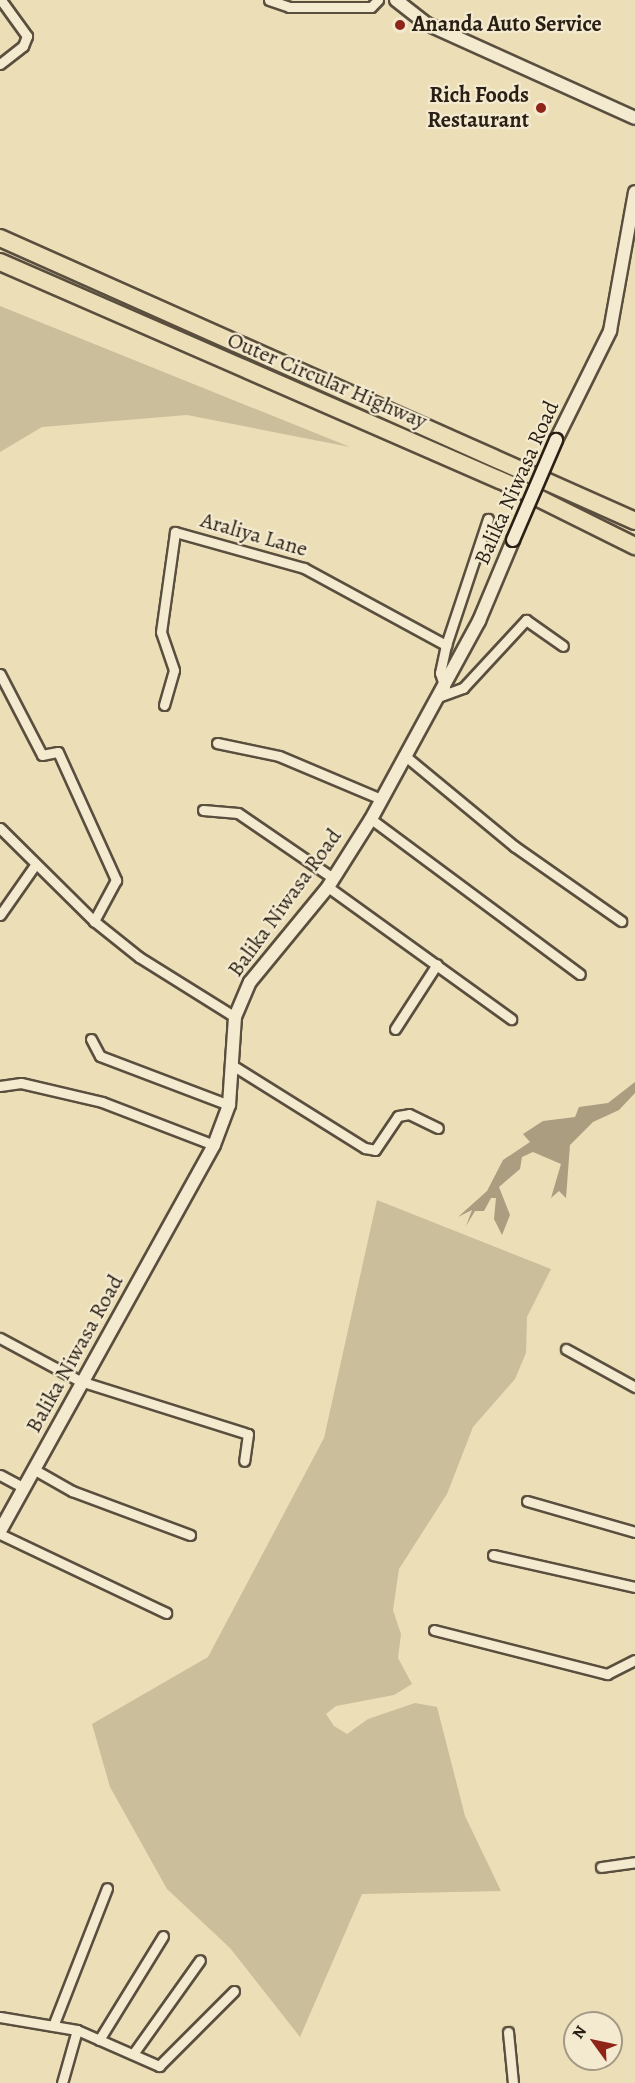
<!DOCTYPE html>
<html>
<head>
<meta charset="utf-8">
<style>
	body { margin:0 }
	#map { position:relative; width:635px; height:2083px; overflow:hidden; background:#ecdeb7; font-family:Alegreya,serif }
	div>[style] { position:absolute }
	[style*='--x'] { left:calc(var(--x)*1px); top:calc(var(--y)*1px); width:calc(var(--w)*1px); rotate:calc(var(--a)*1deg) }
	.green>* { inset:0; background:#cbbe9b }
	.water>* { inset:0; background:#aa9d80 }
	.roads { filter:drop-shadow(2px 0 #5a4f3e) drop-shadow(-2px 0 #5a4f3e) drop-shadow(0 2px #5a4f3e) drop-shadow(0 -2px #5a4f3e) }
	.street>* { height:9px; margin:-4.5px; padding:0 4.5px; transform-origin:4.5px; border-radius:4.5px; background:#f3ead0 }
	.secondary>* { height:12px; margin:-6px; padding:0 6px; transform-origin:6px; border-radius:6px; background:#f3ead0 }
	.highway>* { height:16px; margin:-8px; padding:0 8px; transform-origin:8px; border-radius:8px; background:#ecdeb7 }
	.bridges { filter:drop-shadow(2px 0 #2a1f15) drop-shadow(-2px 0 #2a1f15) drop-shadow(0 2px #2a1f15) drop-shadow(0 -2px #2a1f15) }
	.secondary-bridge>* { height:12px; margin:-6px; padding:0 6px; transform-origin:6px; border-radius:6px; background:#f3ead0 }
	.dots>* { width:16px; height:16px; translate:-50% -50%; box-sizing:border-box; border:3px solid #f3ead0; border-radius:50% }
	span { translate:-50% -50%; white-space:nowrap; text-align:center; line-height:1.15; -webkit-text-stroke:4.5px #f3ead0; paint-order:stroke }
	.poi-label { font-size:22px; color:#2a1f15; font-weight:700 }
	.left { translate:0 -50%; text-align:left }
	.right { translate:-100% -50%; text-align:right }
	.street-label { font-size:22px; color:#2a1f15 }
	.north { position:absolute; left:563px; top:2011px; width:60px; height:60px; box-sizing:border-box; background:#f3ead0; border:2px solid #a39985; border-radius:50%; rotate:303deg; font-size:16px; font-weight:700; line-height:24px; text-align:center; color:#2a1f15 }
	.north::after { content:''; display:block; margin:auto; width:21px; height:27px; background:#8f2418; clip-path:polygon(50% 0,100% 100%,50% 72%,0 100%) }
</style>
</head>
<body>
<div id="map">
	<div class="green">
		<i style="clip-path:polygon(0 306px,350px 447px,187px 415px,42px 427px,0 452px)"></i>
		<i style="clip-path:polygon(377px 1200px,551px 1269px,527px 1317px,526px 1353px,515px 1379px,473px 1427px,447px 1494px,399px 1569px,393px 1610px,401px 1634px,398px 1658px,412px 1684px,394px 1695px,336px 1706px,326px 1714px,334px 1726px,347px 1734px,368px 1719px,415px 1703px,437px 1707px,465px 1816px,501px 1891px,362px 1894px,300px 2037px,230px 1948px,167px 1889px,110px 1787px,92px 1724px,208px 1657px,324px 1438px)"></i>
	</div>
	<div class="water">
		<i style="clip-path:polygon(635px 1082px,635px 1093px,619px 1110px,593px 1122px,570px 1145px,566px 1198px,559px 1191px,551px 1198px,561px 1164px,533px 1152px,522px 1157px,520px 1169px,499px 1187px,510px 1215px,502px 1235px,494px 1219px,496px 1198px,491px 1198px,484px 1211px,475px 1211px,466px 1226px,472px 1210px,458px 1217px,487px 1191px,503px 1160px,530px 1142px,523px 1134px,543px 1121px,575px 1117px,579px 1107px,608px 1103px)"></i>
	</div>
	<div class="roads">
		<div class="street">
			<i style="--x:269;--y:0;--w:21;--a:19"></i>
			<i style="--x:289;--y:7;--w:82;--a:0"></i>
			<i style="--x:371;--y:7;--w:10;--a:-45"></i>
			<i style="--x:0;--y:64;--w:29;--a:-38"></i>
			<i style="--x:23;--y:46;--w:11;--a:-68"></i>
			<i style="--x:27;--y:36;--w:44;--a:-125.8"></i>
			<i style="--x:0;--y:674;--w:91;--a:62.6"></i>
			<i style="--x:42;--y:755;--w:16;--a:-11"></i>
			<i style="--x:58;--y:752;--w:141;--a:65.6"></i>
			<i style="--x:116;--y:880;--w:47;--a:118.2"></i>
			<i style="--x:445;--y:688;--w:16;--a:-108"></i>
			<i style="--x:440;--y:673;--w:29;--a:-78"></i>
			<i style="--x:446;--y:645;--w:133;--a:-71.6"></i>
			<i style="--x:438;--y:697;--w:27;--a:-20"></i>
			<i style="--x:463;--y:688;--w:93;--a:-47.2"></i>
			<i style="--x:526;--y:620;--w:45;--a:35.1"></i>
			<i style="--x:164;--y:705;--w:36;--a:-74"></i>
			<i style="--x:174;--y:670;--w:40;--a:-108.9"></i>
			<i style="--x:161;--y:632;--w:101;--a:-82"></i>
			<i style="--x:175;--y:532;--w:134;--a:15.6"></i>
			<i style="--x:304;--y:568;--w:162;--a:28.5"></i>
			<i style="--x:217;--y:743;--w:63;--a:11.8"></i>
			<i style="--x:279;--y:756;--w:111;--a:22.9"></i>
			<i style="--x:404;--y:755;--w:143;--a:39.6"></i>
			<i style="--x:514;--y:846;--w:131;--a:35"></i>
			<i style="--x:203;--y:810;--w:35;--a:5"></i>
			<i style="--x:238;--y:813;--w:115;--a:34.4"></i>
			<i style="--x:371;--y:819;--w:260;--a:36.6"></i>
			<i style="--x:0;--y:828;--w:132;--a:44.7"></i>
			<i style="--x:94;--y:921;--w:58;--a:38.7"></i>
			<i style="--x:139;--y:957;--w:113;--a:32"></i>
			<i style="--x:328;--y:887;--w:226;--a:35.8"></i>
			<i style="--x:0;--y:915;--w:61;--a:-55"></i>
			<i style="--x:395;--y:1029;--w:77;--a:-57.1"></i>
			<i style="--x:91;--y:1039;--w:19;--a:62"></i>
			<i style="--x:100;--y:1056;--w:138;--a:20.8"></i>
			<i style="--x:232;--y:1065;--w:157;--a:32"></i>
			<i style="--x:365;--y:1148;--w:10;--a:11"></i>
			<i style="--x:375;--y:1150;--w:41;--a:-55.9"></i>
			<i style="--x:398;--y:1116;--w:11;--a:-10"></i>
			<i style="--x:409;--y:1114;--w:32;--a:26"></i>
			<i style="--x:0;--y:1086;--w:21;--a:-8"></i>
			<i style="--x:21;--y:1083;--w:83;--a:13.2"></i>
			<i style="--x:102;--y:1102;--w:120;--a:21"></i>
			<i style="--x:0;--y:1338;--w:91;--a:28.3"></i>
			<i style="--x:80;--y:1381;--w:176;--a:17.5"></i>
			<i style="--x:248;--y:1434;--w:27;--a:98"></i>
			<i style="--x:566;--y:1349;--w:79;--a:28.8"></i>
			<i style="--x:35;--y:1470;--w:43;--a:29.6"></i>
			<i style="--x:72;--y:1491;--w:126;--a:20.4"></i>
			<i style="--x:0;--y:1475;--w:26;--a:28"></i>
			<i style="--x:527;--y:1501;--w:112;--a:16"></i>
			<i style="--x:0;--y:1534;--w:184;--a:25.4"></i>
			<i style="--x:493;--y:1555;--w:146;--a:12.7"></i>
			<i style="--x:434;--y:1630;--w:179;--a:14.3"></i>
			<i style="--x:607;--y:1674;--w:31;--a:-27"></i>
			<i style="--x:601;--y:1867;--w:34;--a:-8"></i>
			<i style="--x:0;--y:2017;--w:78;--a:9.6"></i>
			<i style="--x:77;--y:2030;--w:90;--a:23.7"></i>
			<i style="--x:159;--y:2066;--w:106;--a:-45"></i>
			<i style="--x:53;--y:2026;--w:148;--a:-68.6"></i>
			<i style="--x:508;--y:2032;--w:51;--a:84.4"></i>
			<i style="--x:99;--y:2040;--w:122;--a:-58.4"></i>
			<i style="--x:133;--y:2054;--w:115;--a:-54.5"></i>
			<i style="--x:62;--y:2083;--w:55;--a:-74.2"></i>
		</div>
		<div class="secondary">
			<i style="--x:396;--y:0;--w:39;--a:38"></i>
			<i style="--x:427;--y:24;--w:228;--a:24.3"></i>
			<i style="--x:556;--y:440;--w:122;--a:-63.6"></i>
			<i style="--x:610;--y:331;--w:141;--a:-79.8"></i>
			<i style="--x:0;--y:1531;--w:441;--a:-61"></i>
			<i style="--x:214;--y:1145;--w:43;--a:-69.4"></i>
			<i style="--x:229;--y:1105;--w:88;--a:-86.1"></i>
			<i style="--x:235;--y:1017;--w:38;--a:-67"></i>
			<i style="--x:250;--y:982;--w:123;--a:-50.6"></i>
			<i style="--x:328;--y:887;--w:80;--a:-57.7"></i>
			<i style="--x:371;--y:819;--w:226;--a:-61.4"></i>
			<i style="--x:479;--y:621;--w:88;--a:-67.2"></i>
		</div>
		<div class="highway">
			<i style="--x:0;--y:238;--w:695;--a:24.02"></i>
			<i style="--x:0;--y:262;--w:565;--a:23.57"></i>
			<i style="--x:518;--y:488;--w:131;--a:26.4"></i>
		</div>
	</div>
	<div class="bridges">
		<div class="secondary-bridge">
			<i style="--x:513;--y:540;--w:109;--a:-66.7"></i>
		</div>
	</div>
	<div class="dots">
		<i style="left:400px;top:25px;background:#8f2418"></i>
		<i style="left:541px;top:108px;background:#8f2418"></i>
	</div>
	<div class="poi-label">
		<span class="left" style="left:412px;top:25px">Ananda Auto Service</span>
		<span class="right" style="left:529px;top:108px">Rich Foods<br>Restaurant</span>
	</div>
	<div class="street-label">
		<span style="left:327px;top:381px;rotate:23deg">Outer Circular Highway</span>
		<span style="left:517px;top:483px;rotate:-66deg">Balika Niwasa Road</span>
		<span style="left:254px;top:535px;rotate:16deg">Araliya Lane</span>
		<span style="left:285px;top:903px;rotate:-54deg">Balika Niwasa Road</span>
		<span style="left:75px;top:1354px;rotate:-61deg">Balika Niwasa Road</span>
	</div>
	<div class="north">N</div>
</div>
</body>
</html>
